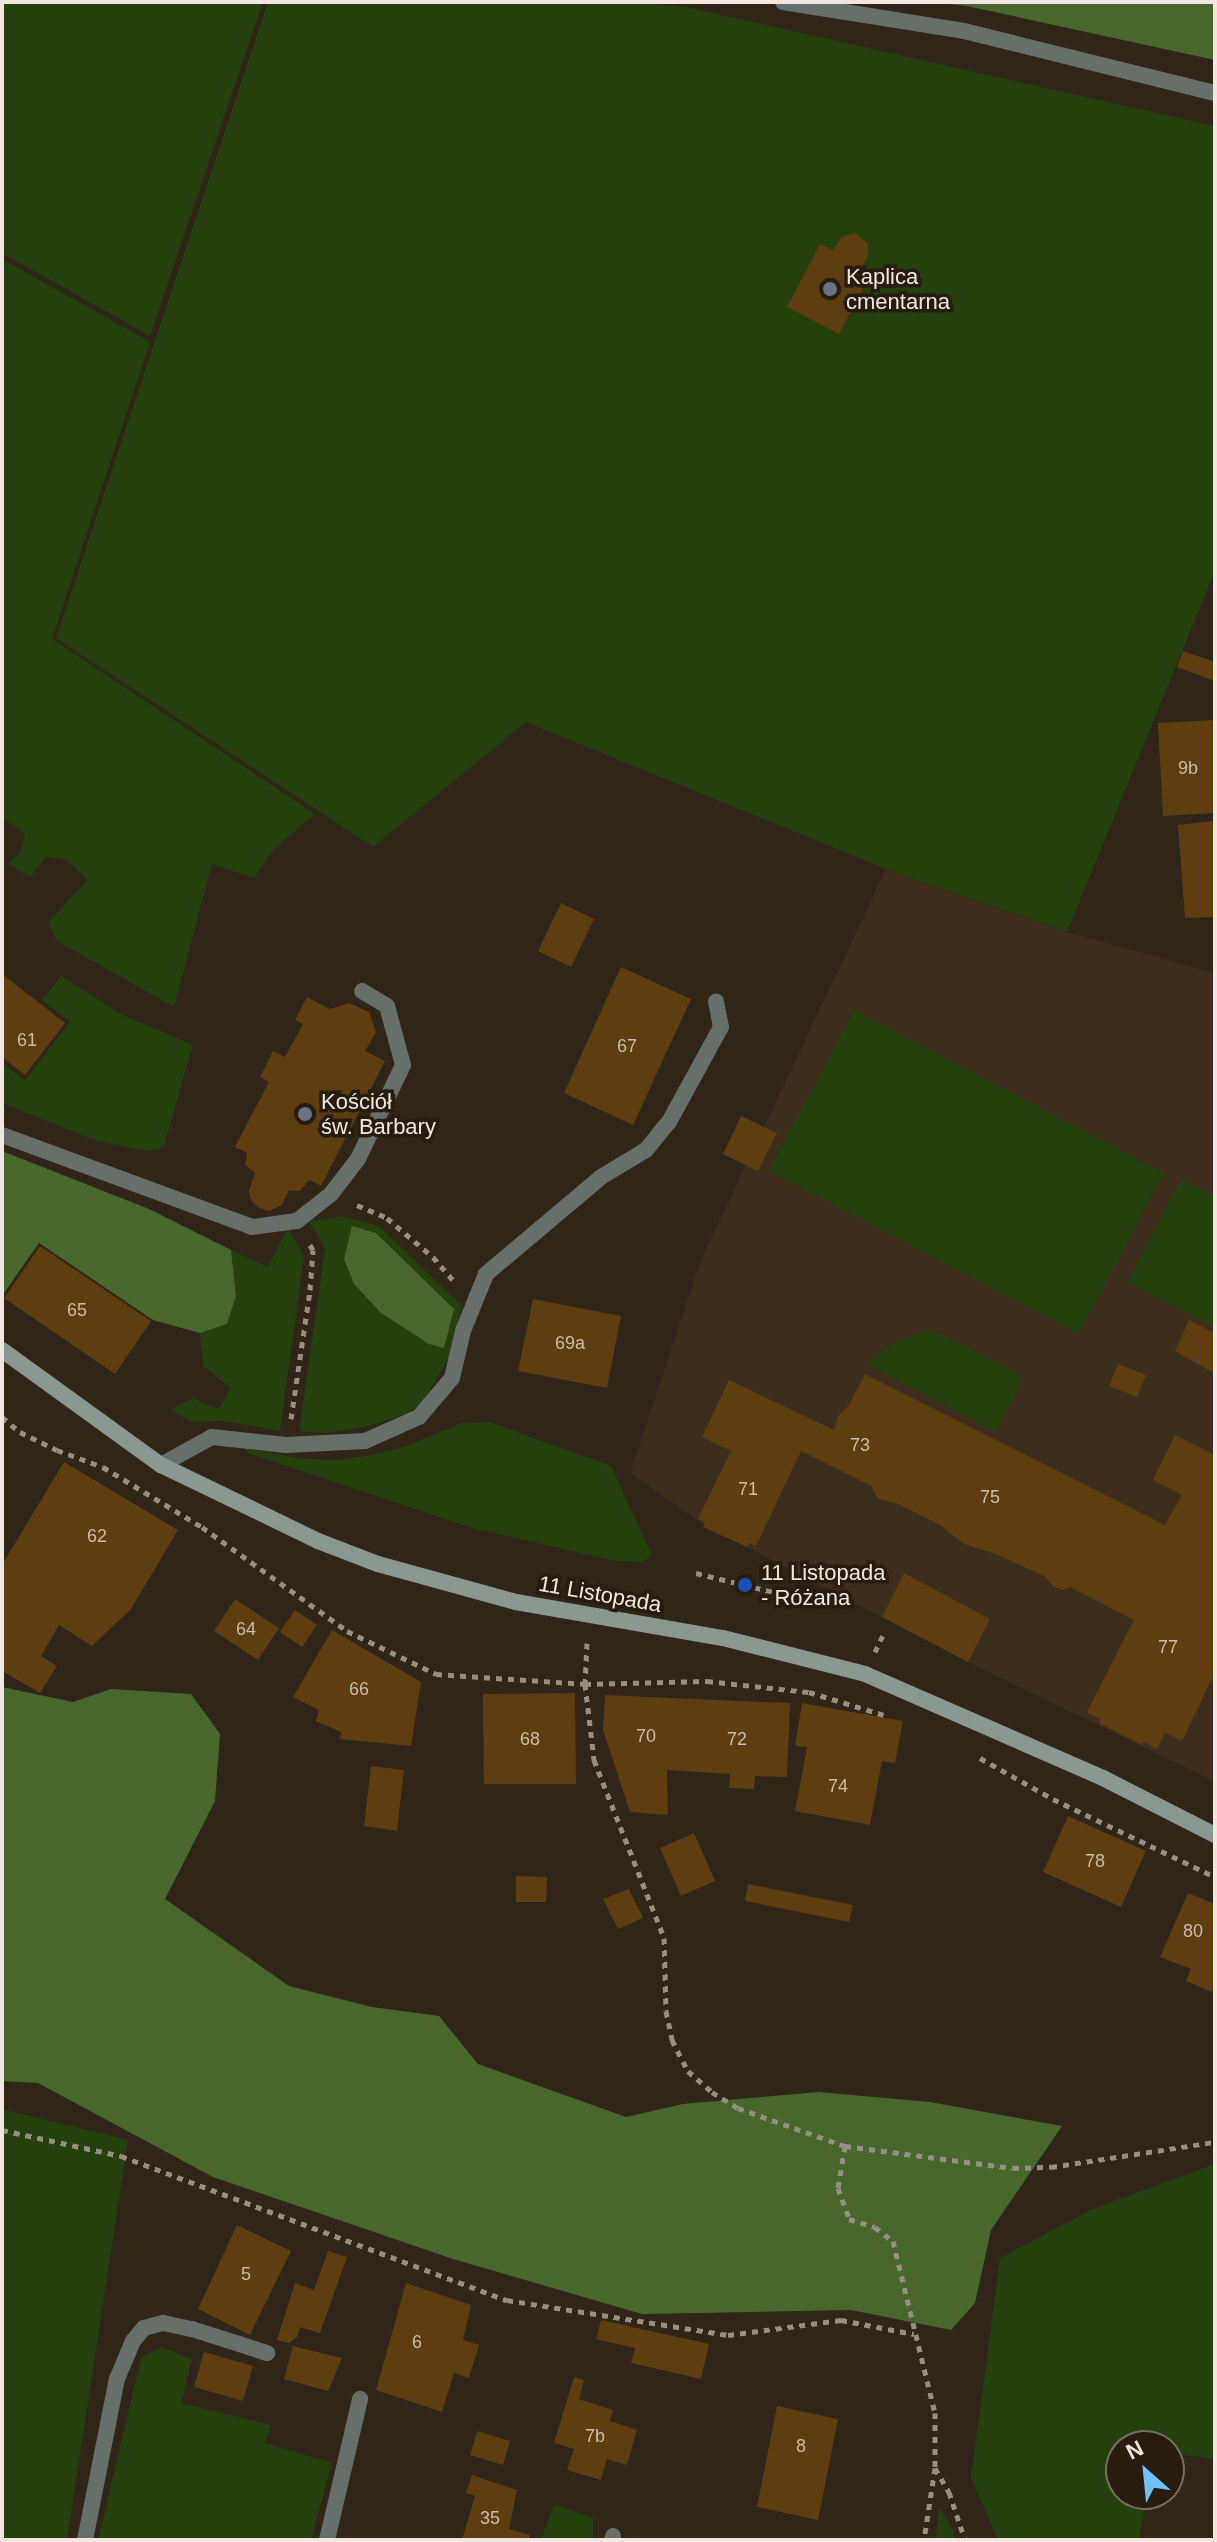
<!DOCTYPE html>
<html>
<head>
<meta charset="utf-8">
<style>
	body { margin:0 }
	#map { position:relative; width:1217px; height:2542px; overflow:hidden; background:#302519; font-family:Arial,sans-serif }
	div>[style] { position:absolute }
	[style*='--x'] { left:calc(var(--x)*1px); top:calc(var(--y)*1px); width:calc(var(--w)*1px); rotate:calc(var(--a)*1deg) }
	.built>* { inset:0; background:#3d2e1c }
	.green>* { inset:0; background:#253f0d }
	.forest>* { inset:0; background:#47672d }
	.building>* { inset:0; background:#5e3d11 }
	.path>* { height:5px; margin-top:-2.5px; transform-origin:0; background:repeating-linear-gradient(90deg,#988e84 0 6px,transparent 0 12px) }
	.service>* { height:16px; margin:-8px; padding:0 8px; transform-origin:8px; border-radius:8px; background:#676f6b }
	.minor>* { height:16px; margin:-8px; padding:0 8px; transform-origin:8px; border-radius:8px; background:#676f6b }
	.secondary>* { height:16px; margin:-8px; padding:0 8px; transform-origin:8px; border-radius:8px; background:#8b9891 }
	.dots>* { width:22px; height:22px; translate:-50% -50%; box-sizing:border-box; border:4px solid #261c0f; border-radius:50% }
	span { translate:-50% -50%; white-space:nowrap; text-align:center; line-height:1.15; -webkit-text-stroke:7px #261c0f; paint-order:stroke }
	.number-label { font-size:18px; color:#ccbdac }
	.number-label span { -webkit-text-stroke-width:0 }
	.poi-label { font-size:22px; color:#f0e8e0 }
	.left { translate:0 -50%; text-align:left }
	.street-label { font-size:22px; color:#f0e8e0 }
	.frame { position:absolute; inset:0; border:4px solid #f0e8e0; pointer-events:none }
	.north { position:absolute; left:1105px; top:2430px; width:80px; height:80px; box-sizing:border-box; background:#261c0f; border:2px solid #776e63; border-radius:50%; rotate:333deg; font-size:22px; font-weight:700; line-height:32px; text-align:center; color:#f0e8e0 }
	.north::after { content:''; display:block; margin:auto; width:28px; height:36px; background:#74c0f6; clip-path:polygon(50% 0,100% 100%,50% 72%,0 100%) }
</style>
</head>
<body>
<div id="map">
	<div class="built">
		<i style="clip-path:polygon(886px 869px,1067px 932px,1215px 973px,1215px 1782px,968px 1662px,703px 1524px,630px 1473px,700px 1262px)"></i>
	</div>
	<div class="green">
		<i style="clip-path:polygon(2px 2px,263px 2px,150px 336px,2px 253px)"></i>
		<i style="clip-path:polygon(268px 2px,632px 2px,686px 7px,1215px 126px,1215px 571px,1067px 932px,886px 869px,526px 722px,373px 847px,56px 638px)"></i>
		<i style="clip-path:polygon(2px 259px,150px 342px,52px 639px,315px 814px,275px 848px,254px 878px,212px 864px,174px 1007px,57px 941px,48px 922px,88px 880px,65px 859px,46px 857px,30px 877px,8px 864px,20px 853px,25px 834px,2px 818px)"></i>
		<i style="clip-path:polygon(61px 976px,121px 1014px,193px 1045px,164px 1146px,157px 1150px,146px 1151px,97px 1141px,2px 1103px,2px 1063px,25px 1080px,70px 1022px,42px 1000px)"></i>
		<i style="clip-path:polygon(854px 1010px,1164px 1173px,1079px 1334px,769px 1171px)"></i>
		<i style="clip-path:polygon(1181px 1179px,1215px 1196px,1215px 1327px,1127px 1282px)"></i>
		<i style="clip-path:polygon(342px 1216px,379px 1226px,462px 1306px,449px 1357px,423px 1402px,404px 1415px,365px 1427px,326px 1433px,299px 1431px,325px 1248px,309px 1222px)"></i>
		<i style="clip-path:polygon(288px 1227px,304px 1257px,280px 1431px,224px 1421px,192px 1422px,171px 1410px,192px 1398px,218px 1409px,231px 1388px,203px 1366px,200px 1333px,227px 1324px,236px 1296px,231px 1250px,268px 1267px)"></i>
		<i style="clip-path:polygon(927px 1330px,944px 1335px,1019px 1374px,1020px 1386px,996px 1432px,866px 1364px,895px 1342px)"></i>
		<i style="clip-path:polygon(489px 1422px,611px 1466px,652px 1555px,642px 1562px,615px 1561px,472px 1528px,248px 1453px,245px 1448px,297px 1458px,335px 1460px,372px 1455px,407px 1446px,462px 1423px)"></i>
		<i style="clip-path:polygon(2px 2109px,128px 2140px,67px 2540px,2px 2540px)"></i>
		<i style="clip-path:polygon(1215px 2164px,1215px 2459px,1169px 2453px,1169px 2446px,1121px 2446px,1121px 2494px,1147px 2494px,1139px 2540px,998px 2540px,971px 2478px,1000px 2258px,1092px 2209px)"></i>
		<i style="clip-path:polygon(161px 2347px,192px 2359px,181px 2403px,271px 2425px,265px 2443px,332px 2463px,311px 2540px,98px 2540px,141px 2358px)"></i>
		<i style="clip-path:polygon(554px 2504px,593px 2518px,593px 2540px,541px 2540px)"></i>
		<i style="clip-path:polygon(939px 2507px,953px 2530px,955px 2540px,936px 2540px)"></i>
	</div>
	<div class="forest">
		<i style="clip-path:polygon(934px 2px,1215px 2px,1215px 60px,967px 6px)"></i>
		<i style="clip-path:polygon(2px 1151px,149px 1209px,231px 1250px,236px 1296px,227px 1324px,200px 1333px,153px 1320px,39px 1243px,2px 1296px)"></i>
		<i style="clip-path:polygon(352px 1226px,376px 1233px,454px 1309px,444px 1348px,429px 1344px,381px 1313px,354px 1284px,344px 1259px)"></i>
		<i style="clip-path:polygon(2px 1687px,73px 1702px,111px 1689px,191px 1694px,220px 1734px,215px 1801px,165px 1899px,289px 1986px,372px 2007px,439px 2016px,478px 2064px,626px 2117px,683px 2104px,818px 2092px,930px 2102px,1062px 2126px,991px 2230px,975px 2303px,951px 2330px,851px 2310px,642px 2314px,453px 2259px,213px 2177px,38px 2083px,2px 2081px)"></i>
	</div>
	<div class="building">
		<i style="clip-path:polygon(855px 233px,868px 244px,868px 256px,863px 265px,872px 271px,839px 334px,787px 307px,820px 244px,833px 250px,842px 237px)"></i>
		<i style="clip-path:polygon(1183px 651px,1215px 662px,1215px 681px,1177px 667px)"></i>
		<i style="clip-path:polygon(1215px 720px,1215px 813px,1163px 816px,1158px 723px)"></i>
		<i style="clip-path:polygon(1213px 821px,1215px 917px,1185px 918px,1178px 825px)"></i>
		<i style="clip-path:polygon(561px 903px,594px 919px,571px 967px,538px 951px)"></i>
		<i style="clip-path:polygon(621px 967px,691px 999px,633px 1125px,564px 1093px)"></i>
		<i style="clip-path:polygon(2px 974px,65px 1023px,25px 1075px,2px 1057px)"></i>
		<i style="clip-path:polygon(307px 997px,330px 1009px,349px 1003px,369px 1012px,376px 1032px,365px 1051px,385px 1061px,321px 1186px,309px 1180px,300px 1191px,289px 1190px,282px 1205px,269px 1211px,259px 1208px,251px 1200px,249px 1191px,255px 1173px,245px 1165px,247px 1153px,235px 1147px,269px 1082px,260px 1077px,273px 1051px,285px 1057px,303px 1024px,295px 1020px)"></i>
		<i style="clip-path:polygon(741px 1116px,777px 1133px,758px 1171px,723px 1154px)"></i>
		<i style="clip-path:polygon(40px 1246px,151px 1321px,115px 1374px,4px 1298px)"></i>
		<i style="clip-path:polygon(533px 1299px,621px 1316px,607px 1388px,518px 1371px)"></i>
		<i style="clip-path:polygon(1189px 1320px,1215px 1333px,1215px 1374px,1175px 1351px)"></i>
		<i style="clip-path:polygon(1118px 1364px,1146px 1375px,1137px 1397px,1109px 1386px)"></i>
		<i style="clip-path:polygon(865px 1374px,1165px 1525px,1182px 1495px,1153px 1480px,1175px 1435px,1215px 1455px,1215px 1673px,1182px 1741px,1165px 1733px,1157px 1749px,1144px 1742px,1142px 1745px,1099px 1723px,1101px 1720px,1087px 1712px,1134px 1620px,1070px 1587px,1064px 1590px,1054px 1587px,1044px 1576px,996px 1554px,964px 1544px,940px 1525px,896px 1503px,878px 1499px,871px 1486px,801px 1451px,756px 1546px,749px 1543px,747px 1547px,703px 1527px,705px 1522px,698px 1519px,731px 1451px,702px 1437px,729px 1380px,834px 1430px,838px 1416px,849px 1405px)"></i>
		<i style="clip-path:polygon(64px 1462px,178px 1530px,131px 1609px,92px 1646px,59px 1625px,41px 1656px,57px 1666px,40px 1693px,2px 1671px,2px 1565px)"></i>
		<i style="clip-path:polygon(904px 1573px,990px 1619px,968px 1662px,882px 1617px)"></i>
		<i style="clip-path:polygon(235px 1599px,279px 1628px,258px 1660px,214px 1631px)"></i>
		<i style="clip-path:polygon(295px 1610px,317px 1625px,302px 1647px,280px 1632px)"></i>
		<i style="clip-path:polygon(332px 1630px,421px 1682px,411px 1746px,340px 1739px,341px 1732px,316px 1721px,319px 1710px,293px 1697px)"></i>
		<i style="clip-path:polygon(575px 1693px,576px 1784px,484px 1784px,483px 1694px)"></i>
		<i style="clip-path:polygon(605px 1695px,790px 1703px,787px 1777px,755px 1776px,754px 1789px,729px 1788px,730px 1774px,667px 1770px,668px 1815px,630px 1812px,603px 1730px)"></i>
		<i style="clip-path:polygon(802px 1703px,903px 1721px,895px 1763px,882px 1761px,870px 1825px,795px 1811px,807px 1747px,795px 1746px)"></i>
		<i style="clip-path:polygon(371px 1766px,404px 1770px,397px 1831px,364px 1826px)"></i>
		<i style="clip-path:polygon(1068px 1816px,1146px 1851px,1121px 1907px,1043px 1872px)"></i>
		<i style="clip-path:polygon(694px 1833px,715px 1881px,681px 1896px,660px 1848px)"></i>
		<i style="clip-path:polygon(516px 1876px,547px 1877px,546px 1902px,516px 1902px)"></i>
		<i style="clip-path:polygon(748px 1884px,853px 1905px,849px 1922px,745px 1901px)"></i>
		<i style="clip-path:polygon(629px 1889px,643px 1918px,618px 1929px,603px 1899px)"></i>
		<i style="clip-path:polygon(1188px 1893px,1215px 1904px,1215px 1985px,1212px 1992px,1186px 1981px,1191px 1969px,1160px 1957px)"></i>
		<i style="clip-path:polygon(237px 2225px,291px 2251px,250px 2335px,198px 2309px)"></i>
		<i style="clip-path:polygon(328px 2251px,347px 2257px,320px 2333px,300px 2327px,297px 2337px,289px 2343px,277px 2340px,295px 2283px,314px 2290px)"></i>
		<i style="clip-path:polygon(406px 2283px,471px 2305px,463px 2340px,479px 2345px,469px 2378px,454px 2373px,442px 2412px,376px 2390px)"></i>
		<i style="clip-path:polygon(601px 2320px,709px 2344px,701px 2379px,631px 2363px,635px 2348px,596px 2339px)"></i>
		<i style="clip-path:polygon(293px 2346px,342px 2358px,328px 2391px,284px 2379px)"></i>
		<i style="clip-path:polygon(204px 2352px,253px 2366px,243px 2401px,194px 2387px)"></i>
		<i style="clip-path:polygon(574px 2377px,584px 2380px,579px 2399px,613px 2410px,610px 2421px,637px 2430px,627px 2465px,607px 2459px,601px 2480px,567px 2470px,574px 2449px,554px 2443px)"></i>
		<i style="clip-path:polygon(777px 2406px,838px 2419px,818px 2520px,757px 2507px)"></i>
		<i style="clip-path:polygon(477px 2431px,510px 2441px,503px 2465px,470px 2455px)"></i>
		<i style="clip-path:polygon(472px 2475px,517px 2490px,509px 2529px,530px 2535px,528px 2540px,462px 2540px,475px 2496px,466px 2493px)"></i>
	</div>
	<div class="path">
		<i style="--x:357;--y:1205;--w:33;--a:23"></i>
		<i style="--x:387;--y:1218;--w:60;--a:40.3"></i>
		<i style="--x:433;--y:1257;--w:33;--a:49"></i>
		<i style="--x:2;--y:1417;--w:23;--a:40"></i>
		<i style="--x:20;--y:1432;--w:41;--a:25.9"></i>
		<i style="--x:57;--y:1450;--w:49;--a:20.3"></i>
		<i style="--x:103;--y:1467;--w:116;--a:31.2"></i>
		<i style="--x:202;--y:1527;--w:178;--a:35.6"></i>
		<i style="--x:347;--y:1631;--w:99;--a:25.8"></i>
		<i style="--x:436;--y:1674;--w:149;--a:3.8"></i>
		<i style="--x:585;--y:1684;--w:122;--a:-1.4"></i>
		<i style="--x:707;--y:1681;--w:103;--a:6.2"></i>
		<i style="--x:809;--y:1692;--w:78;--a:17"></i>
		<i style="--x:291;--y:1419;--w:130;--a:-81.6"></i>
		<i style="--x:310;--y:1290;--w:40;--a:-85.7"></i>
		<i style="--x:313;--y:1250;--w:8;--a:-120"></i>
		<i style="--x:696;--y:1573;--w:101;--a:13.8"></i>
		<i style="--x:587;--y:1643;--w:41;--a:92.8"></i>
		<i style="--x:585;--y:1684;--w:77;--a:83.2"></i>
		<i style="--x:594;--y:1760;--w:191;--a:68.5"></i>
		<i style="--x:664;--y:1938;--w:73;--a:88.4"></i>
		<i style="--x:666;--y:2011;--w:30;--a:78"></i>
		<i style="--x:672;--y:2040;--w:35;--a:63"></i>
		<i style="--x:688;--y:2071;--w:32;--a:41"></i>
		<i style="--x:712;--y:2092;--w:31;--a:32"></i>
		<i style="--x:738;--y:2108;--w:114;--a:19.6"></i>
		<i style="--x:845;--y:2146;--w:43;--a:99.5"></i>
		<i style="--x:838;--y:2188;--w:33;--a:70"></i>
		<i style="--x:849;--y:2219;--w:27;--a:17"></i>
		<i style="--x:875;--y:2227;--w:23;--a:38"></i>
		<i style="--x:893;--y:2241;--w:177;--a:76.3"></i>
		<i style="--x:935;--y:2413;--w:55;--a:90"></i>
		<i style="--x:935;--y:2468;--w:73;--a:98.7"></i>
		<i style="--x:875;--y:1652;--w:21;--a:-65"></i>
		<i style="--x:980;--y:1758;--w:84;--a:29.3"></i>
		<i style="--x:1053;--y:1799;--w:180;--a:25.7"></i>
		<i style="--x:2;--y:2130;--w:122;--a:12.3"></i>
		<i style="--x:121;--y:2156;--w:412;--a:20.5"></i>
		<i style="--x:507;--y:2300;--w:224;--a:9"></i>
		<i style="--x:728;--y:2335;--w:114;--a:-7.6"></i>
		<i style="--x:841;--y:2320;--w:74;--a:10.9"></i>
		<i style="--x:845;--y:2146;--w:169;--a:7.5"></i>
		<i style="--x:1013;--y:2168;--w:38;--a:-2"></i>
		<i style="--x:1051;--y:2167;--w:166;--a:-8.7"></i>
		<i style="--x:935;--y:2468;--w:28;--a:60"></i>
		<i style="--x:949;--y:2492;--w:51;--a:71.6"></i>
	</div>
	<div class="service">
		<i style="--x:85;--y:2540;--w:164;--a:-78.8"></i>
		<i style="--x:117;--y:2379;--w:41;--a:-67.2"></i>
		<i style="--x:133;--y:2341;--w:17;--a:-50"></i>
		<i style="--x:144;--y:2328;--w:20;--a:-15"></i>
		<i style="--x:163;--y:2323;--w:30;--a:12"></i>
		<i style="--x:192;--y:2329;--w:79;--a:17.7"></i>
		<i style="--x:327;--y:2540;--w:145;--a:-76.8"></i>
		<i style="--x:612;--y:2540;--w:4;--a:-76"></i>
	</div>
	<div class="minor">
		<i style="--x:783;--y:2;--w:183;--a:9.1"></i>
		<i style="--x:964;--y:31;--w:259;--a:13.9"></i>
		<i style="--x:2;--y:1135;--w:266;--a:20.2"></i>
		<i style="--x:252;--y:1227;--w:45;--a:-7.6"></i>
		<i style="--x:297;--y:1221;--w:43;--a:-38.5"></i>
		<i style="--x:331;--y:1194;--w:44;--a:-52.4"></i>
		<i style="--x:358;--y:1159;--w:104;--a:-64.4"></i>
		<i style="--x:403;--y:1065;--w:61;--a:-105.2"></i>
		<i style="--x:387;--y:1006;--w:29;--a:-149"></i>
		<i style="--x:161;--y:1465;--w:58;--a:-28.8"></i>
		<i style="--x:212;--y:1437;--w:74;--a:6.2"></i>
		<i style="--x:286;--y:1445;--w:79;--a:-2.9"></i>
		<i style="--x:365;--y:1441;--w:59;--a:-24"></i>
		<i style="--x:419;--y:1417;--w:51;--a:-49.8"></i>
		<i style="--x:452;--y:1378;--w:48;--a:-76.8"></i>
		<i style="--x:463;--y:1331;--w:61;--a:-68"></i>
		<i style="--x:486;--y:1274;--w:150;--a:-40.1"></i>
		<i style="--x:601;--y:1177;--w:52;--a:-31"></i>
		<i style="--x:646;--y:1150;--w:36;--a:-51"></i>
		<i style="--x:669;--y:1122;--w:108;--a:-61.3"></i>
		<i style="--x:721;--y:1027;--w:26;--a:-101"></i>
	</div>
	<div class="secondary">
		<i style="--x:2;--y:1350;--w:196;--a:35.9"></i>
		<i style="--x:161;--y:1465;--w:174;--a:25.8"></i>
		<i style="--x:318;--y:1541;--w:64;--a:21"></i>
		<i style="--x:378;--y:1564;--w:143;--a:15.4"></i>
		<i style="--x:516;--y:1602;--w:210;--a:9.9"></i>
		<i style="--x:723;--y:1638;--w:146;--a:14.2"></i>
		<i style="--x:865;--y:1674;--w:260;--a:23.6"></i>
		<i style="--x:1103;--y:1778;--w:126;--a:27"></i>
	</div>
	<div class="dots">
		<i style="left:830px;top:289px;background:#6b7280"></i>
		<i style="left:305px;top:1114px;background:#6b7280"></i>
		<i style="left:745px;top:1585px;background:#1a4fb4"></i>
	</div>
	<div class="number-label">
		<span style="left:1188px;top:768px">9b</span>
		<span style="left:27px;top:1040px">61</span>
		<span style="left:627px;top:1046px">67</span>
		<span style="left:77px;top:1310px">65</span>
		<span style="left:570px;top:1343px">69a</span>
		<span style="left:860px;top:1445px">73</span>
		<span style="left:748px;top:1489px">71</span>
		<span style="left:990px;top:1497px">75</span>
		<span style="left:97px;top:1536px">62</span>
		<span style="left:246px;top:1629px">64</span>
		<span style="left:1168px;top:1647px">77</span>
		<span style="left:359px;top:1689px">66</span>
		<span style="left:646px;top:1736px">70</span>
		<span style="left:530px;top:1739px">68</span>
		<span style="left:737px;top:1739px">72</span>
		<span style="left:838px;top:1786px">74</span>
		<span style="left:1095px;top:1861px">78</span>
		<span style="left:1193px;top:1931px">80</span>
		<span style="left:246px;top:2274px">5</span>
		<span style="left:417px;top:2342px">6</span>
		<span style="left:595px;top:2436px">7b</span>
		<span style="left:801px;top:2446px">8</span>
		<span style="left:490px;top:2518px">35</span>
	</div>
	<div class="poi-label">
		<span class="left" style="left:846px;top:289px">Kaplica<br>cmentarna</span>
		<span class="left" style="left:321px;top:1114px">Kościół<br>św. Barbary</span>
		<span class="left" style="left:761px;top:1585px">11 Listopada<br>- Różana</span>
	</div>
	<div class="street-label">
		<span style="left:600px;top:1594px;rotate:10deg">11 Listopada</span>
	</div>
	<div class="frame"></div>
	<div class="north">N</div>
</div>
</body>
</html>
